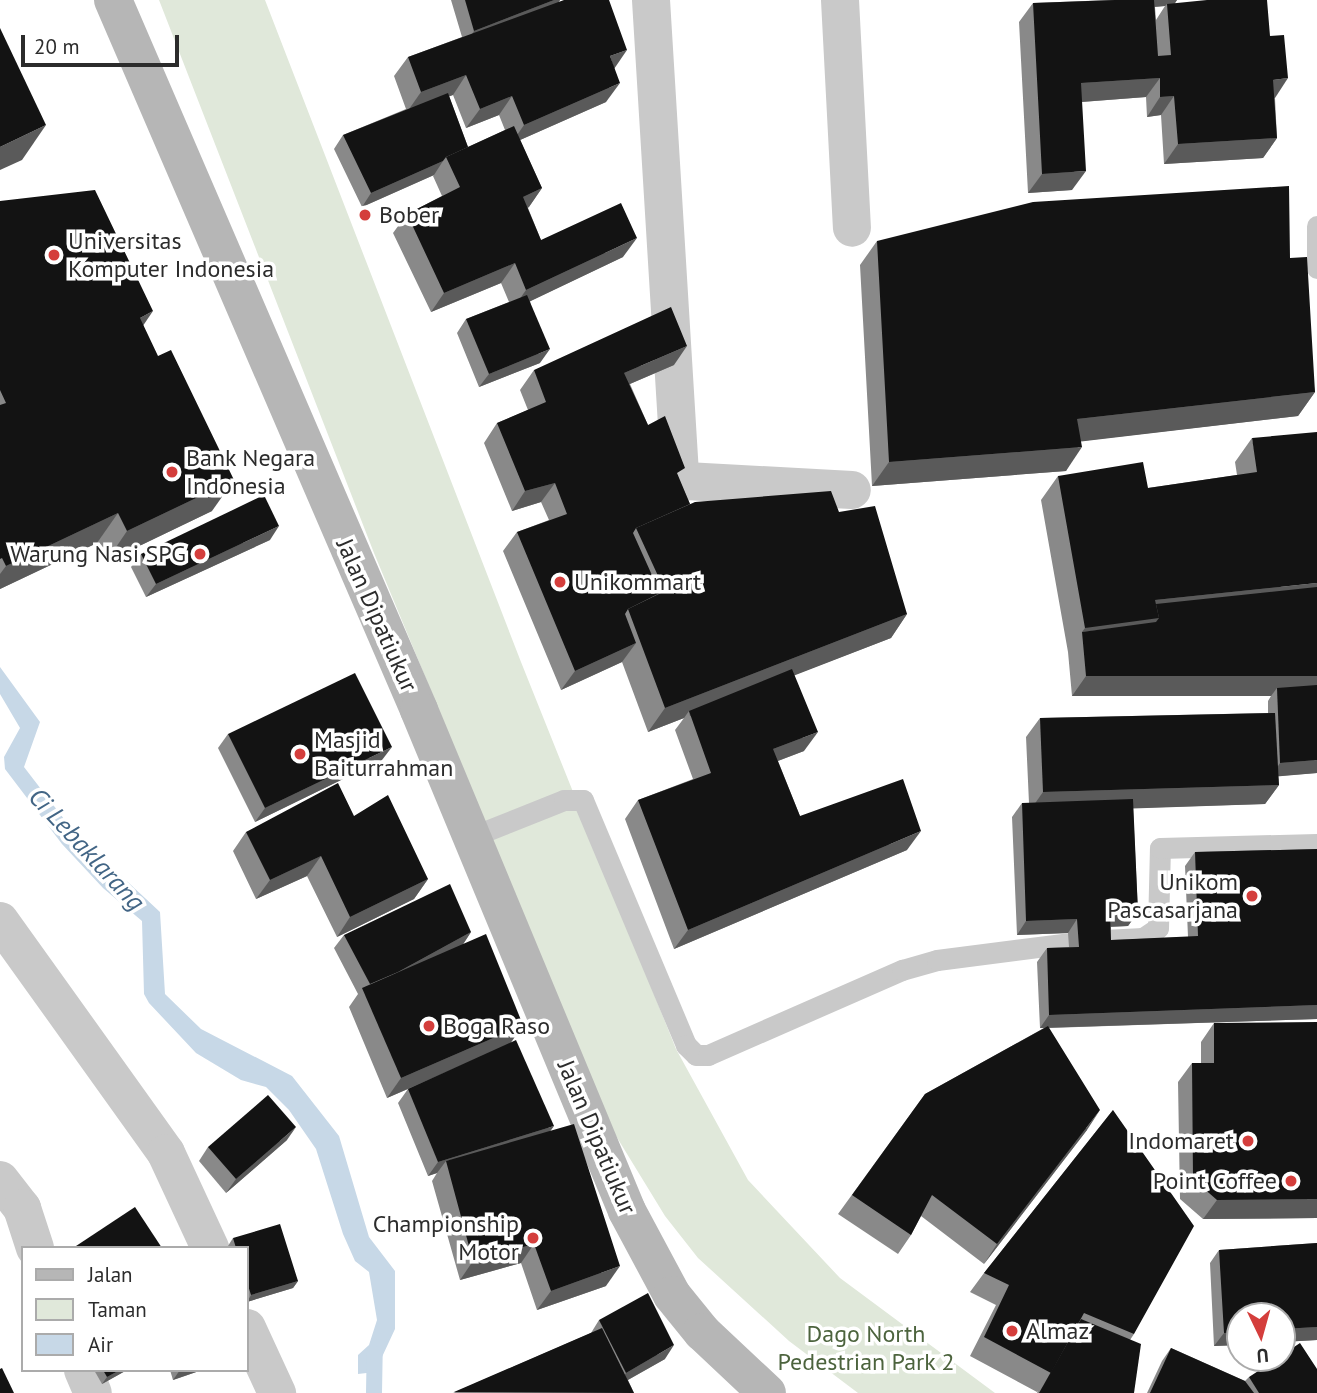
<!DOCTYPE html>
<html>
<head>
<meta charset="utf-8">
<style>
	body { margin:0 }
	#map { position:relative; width:1317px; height:1393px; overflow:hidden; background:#fff; font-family:"PT Sans",sans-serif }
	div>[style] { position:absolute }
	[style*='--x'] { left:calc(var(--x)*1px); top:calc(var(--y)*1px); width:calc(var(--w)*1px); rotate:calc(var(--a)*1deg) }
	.green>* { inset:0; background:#e0e8da }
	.water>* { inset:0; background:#c7d8e7 }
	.stream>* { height:16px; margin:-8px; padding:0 8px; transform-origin:8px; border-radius:8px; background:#c7d8e7 }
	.service>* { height:21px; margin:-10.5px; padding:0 10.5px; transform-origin:10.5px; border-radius:10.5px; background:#c9c9c9 }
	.minor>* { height:38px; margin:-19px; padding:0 19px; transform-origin:19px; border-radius:19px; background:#c9c9c9 }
	.secondary>* { height:38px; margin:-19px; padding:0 19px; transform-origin:19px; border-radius:19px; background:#b6b6b6 }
	.wall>* { inset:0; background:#898989 }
	.shaded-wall>* { inset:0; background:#5a5a5a }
	.building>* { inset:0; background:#131313 }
	.dots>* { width:19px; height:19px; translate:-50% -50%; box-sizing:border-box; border:4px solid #fff; border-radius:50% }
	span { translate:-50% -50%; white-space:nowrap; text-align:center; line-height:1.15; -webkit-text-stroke:7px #fff; paint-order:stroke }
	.poi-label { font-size:24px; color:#2c2c2c }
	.left { translate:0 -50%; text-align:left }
	.right { translate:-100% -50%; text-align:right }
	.street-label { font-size:24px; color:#2c2c2c }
	.park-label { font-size:24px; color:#4c633d }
	.water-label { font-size:26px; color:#426585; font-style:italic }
	.legend { position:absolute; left:21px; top:1246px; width:228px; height:126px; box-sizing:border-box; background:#fff; border:2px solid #ababab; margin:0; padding:9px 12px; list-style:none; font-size:21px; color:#2c2c2c }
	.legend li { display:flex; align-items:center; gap:14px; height:35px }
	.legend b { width:35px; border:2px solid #ababab }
	.north { position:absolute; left:1226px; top:1302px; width:70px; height:70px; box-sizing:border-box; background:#fff; border:2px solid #ababab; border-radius:50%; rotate:175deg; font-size:19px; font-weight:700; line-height:28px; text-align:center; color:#2c2c2c }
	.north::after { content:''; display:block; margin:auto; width:24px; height:32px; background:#d43e3c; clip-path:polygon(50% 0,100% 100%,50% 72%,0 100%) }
	.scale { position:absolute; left:21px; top:35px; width:158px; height:32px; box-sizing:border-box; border:4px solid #2c2c2c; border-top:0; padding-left:9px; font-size:21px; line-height:24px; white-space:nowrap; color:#2c2c2c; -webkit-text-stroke:5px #fff; paint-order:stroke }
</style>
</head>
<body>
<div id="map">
	<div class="green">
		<i style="clip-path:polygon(159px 0,265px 0,521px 662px,676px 1049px,748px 1180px,840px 1278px,995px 1393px,858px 1393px,789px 1341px,698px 1258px,665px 1216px,613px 1131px,374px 553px)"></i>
	</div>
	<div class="water">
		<i style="clip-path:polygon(0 667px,40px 722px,24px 767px,74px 832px,160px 912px,165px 994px,201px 1029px,292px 1076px,339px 1136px,369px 1237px,395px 1271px,395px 1329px,375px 1372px,358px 1374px,358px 1355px,369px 1345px,377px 1320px,369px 1272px,355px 1261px,343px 1234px,316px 1149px,289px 1110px,266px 1087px,241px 1080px,196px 1053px,149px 1003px,144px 994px,142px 921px,103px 888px,62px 844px,5px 769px,4px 757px,20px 728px,0 694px)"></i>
	</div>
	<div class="stream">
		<i style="--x:374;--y:1393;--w:39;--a:-89"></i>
	</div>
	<div class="service">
		<i style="--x:1317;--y:226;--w:42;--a:90"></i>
		<i style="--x:471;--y:837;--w:100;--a:-21.7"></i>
		<i style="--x:564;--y:800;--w:19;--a:0"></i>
		<i style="--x:583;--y:800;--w:266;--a:67.2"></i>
		<i style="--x:686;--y:1045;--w:14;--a:45"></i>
		<i style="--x:696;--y:1055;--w:12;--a:0"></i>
		<i style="--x:708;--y:1055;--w:212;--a:-23.7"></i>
		<i style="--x:902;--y:970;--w:36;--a:-16"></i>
		<i style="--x:937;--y:960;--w:133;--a:-7.3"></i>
		<i style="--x:1104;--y:940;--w:39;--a:-3"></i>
		<i style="--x:1143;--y:938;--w:18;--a:-34"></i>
		<i style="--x:1158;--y:928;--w:80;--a:-88.6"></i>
		<i style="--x:1160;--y:848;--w:157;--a:-1.5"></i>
	</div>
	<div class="minor">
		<i style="--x:651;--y:0;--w:473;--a:86.5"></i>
		<i style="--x:680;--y:472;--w:11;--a:56"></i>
		<i style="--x:686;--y:481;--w:166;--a:3.1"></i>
		<i style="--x:840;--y:0;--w:228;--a:87"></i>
		<i style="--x:0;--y:921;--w:285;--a:54.4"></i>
		<i style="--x:166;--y:1153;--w:105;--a:65.1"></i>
		<i style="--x:0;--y:1180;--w:36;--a:52"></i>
		<i style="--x:22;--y:1208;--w:42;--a:72"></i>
		<i style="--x:247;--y:1328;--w:72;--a:65.2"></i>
		<i style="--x:83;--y:1370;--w:25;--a:67"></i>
	</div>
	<div class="secondary">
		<i style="--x:113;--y:0;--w:773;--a:66.68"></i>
		<i style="--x:419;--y:710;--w:542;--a:67.45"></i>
		<i style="--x:627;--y:1211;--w:95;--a:61.8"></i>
		<i style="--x:672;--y:1295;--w:48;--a:51"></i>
		<i style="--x:702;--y:1332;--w:89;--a:43.2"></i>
	</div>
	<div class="wall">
		<i style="clip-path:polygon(evenodd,451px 0,560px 0,559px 2px,614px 68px,606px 102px,520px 140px,542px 188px,528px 208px,541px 240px,623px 257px,530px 301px,540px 363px,479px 387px,457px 333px,466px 319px,509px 302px,501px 283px,431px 312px,393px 233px,407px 214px,442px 196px,433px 176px,434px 175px,362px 207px,334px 149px,343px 135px,406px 109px,394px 76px,408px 57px,462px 37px,451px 0,453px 95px,466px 128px,499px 115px,505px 130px,468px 147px,449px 96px,453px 95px)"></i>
		<i style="clip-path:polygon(evenodd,1111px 0,1177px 0,1175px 3px,1275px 98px,1277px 138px,1263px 158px,1164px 164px,1161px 115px,1147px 117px,1146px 97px,1082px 102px,1072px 190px,1028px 193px,1019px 22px,1033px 3px,1111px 0,1165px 6px,1156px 20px,1155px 7px,1165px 6px)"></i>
		<i style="clip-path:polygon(0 201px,143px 325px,212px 511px,106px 562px,97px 543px,0 589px)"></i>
		<i style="clip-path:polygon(877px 241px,1290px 258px,1315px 392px,1298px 416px,1081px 441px,1066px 471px,872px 486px,860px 265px)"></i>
		<i style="clip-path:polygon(674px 365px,630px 384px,648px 425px,678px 477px,690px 504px,839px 512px,907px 614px,891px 638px,794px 675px,804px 751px,778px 761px,800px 816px,907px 850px,674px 949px,625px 819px,638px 800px,693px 779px,675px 730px,684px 718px,648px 732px,622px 662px,561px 690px,503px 551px,517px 532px,549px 520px,541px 502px,512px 511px,484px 443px,497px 423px,528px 410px,520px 390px,534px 370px)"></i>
		<i style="clip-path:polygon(1252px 438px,1317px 773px,1278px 776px,1279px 785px,1265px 804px,1133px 808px,1138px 912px,1128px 926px,1111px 927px,1111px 940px,1188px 937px,1185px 866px,1195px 852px,1317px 849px,1317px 1019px,1049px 1028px,1087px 1130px,984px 1264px,921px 1216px,911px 1235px,898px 1254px,838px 1214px,925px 1094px,1044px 1028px,1040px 1028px,1037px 962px,1047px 948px,1069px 947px,1068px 933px,1017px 935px,1012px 817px,1022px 803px,1029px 803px,1026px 737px,1040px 718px,1268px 713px,1268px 701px,1271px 696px,1072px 696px,1068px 652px,1041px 500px,1058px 476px,1148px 488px,1237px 475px,1235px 462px)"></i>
		<i style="clip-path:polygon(270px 540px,146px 597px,131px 567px,141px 554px)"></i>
		<i style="clip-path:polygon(228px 734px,382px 760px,255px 822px,218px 748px)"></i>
		<i style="clip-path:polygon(354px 816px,428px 879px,414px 899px,337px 937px,307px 876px,256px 899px,233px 851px,246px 832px)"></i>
		<i style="clip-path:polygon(471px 932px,463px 944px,511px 1042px,550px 1131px,606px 1286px,537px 1310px,521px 1263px,460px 1280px,432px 1181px,437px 1173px,428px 1176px,398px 1103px,408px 1089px,429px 1080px,387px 1098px,349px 1007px,358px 994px,334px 948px,344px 935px)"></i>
		<i style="clip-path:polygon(1214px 1023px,1317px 1218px,1203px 1219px,1180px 1199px,1178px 1082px,1192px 1063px,1201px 1063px,1201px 1042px)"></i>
		<i style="clip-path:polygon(1113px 1110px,1134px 1334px,1130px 1340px,1134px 1393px,1037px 1393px,1038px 1391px,1037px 1392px,970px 1356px,996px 1305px,970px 1292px,984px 1273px)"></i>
		<i style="clip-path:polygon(287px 1140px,226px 1193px,199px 1161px,208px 1147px)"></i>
		<i style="clip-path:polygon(233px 1238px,298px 1281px,293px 1288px,247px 1302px,247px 1248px,229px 1248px,228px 1246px)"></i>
		<i style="clip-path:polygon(1317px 1243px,1317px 1340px,1282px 1342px,1240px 1316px,1240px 1345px,1214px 1346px,1210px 1263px,1219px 1250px)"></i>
		<i style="clip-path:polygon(599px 1320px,665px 1359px,628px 1380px,634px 1393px,453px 1393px,591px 1333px)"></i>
		<i style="clip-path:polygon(1171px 1348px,1245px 1381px,1249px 1377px,1317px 1393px,1147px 1393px,1162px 1361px)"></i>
		<i style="clip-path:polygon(94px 1370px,127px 1370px,102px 1384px)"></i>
		<i style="clip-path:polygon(170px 1370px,202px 1370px,173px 1380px)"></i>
	</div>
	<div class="shaded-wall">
		<i style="clip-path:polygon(554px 0,560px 0,553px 10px,465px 45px,474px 31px)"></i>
		<i style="clip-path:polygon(1119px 0,1177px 0,1173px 6px,1167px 4px,1165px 6px,1112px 10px)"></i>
		<i style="clip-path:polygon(627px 50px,614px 69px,610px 56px)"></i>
		<i style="clip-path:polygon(466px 75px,453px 95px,407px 112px,421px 92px)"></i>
		<i style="clip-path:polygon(1160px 78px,1146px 97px,1067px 103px,1081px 83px)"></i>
		<i style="clip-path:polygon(1288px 78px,1275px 98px,1259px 99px,1273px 80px)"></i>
		<i style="clip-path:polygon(620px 83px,606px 102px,511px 144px,524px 125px)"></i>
		<i style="clip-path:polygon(512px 96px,499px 115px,466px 128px,480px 109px)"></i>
		<i style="clip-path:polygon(1174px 96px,1161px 115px,1147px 117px,1160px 97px)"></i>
		<i style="clip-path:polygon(46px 125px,22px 160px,0 170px,0 147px)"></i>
		<i style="clip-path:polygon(1277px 138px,1263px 158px,1164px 164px,1178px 144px)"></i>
		<i style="clip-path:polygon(443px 161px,434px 175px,362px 207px,371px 193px)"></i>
		<i style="clip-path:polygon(1086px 171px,1072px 190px,1028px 193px,1042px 174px)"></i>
		<i style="clip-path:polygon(542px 188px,529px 207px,509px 216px,523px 197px)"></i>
		<i style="clip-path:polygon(637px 238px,623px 257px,512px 310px,526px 290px)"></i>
		<i style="clip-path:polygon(515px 263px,501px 283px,431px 312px,444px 293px)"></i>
		<i style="clip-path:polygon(153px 311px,132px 342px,140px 318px)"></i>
		<i style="clip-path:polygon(687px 346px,674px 365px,611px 392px,624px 373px)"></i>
		<i style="clip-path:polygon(550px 349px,540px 363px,479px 387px,489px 374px)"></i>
		<i style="clip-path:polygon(1315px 392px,1298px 416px,1060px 444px,1077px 419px)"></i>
		<i style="clip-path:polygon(1082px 447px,1066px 471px,872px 486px,889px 462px)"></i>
		<i style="clip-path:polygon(234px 480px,212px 511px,106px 562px,127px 531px)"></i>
		<i style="clip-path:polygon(555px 483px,541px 502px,512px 511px,525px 491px)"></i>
		<i style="clip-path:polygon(118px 513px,97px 543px,0 589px,0 574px,6px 566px)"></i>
		<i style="clip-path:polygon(279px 526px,270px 540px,146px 597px,156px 584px)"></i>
		<i style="clip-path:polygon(1317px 583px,1317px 605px,1082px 632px,1085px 628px,1155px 600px)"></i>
		<i style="clip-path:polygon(907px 614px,891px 638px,690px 716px,689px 711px,684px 718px,648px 732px,665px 708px)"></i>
		<i style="clip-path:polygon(636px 643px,622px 662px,561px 690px,575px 671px)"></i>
		<i style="clip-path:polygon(1086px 676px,1317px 676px,1317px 696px,1277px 688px,1271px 696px,1072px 696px)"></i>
		<i style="clip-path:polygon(818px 732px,804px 751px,759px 768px,773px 749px)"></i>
		<i style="clip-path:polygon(392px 747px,382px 760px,255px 822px,265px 808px)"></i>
		<i style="clip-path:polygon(1317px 760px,1317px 773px,1271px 777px,1280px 763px)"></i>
		<i style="clip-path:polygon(1279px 785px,1265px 804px,1029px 812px,1043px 792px)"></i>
		<i style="clip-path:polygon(921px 831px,907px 850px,674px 949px,688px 930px)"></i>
		<i style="clip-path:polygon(321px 856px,307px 876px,256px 899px,270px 880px)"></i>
		<i style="clip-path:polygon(428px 879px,414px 899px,337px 937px,350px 917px)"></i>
		<i style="clip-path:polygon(1138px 912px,1128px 926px,1100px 927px,1110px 914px)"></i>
		<i style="clip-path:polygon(1077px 919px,1068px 933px,1017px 935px,1026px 921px)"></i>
		<i style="clip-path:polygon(471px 932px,462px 946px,371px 987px)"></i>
		<i style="clip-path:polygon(1317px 1005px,1317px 1019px,1040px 1028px,1049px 1015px)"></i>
		<i style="clip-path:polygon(523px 1025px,510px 1044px,387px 1098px,401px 1078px)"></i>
		<i style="clip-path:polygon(1100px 1110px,1087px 1130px,984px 1264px,997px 1244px)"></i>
		<i style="clip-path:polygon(554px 1126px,544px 1140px,446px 1161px,437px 1173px,428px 1176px,438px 1162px)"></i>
		<i style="clip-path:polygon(296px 1127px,287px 1140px,226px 1193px,236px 1179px)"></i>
		<i style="clip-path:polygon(1317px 1199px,1317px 1218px,1203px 1219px,1217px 1200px)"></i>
		<i style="clip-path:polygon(534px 1244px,521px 1263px,460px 1280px,473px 1261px)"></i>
		<i style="clip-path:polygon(620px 1266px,606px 1286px,537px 1310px,551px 1291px)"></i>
		<i style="clip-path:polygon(298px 1281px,293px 1288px,247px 1302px,251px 1295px)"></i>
		<i style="clip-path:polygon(1317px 1327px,1317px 1340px,1282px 1342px,1282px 1329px)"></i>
		<i style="clip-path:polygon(1240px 1332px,1240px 1345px,1214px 1346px,1224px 1333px)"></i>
		<i style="clip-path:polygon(674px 1345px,665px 1359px,617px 1386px,626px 1373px)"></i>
		<i style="clip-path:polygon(120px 1370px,127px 1370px,102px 1384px,107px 1377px)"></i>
		<i style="clip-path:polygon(180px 1370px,202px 1370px,173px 1380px)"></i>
	</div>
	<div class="building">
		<i style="clip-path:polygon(465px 0,554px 0,474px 31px)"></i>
		<i style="clip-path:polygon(564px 0,609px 0,627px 50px,610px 56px,620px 83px,524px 125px,512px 96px,480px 109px,466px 75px,421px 92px,408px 57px)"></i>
		<i style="clip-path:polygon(1115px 0,1154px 0,1158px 56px,1171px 55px,1167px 4px,1207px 0,1267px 0,1270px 36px,1284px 35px,1288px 78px,1273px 80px,1277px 138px,1178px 144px,1174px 96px,1160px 97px,1160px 78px,1081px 83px,1086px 171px,1042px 174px,1033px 3px)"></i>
		<i style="clip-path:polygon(0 28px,46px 125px,0 147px)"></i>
		<i style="clip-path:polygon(448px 93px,468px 147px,446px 157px,443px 161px,371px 193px,343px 135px)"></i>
		<i style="clip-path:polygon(514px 126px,542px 188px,523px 197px,541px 240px,621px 203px,637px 238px,526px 290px,515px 263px,444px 293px,407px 214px,460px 187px,446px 157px)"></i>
		<i style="clip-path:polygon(1289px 186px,1290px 258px,1307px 257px,1315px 392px,1077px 419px,1082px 447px,889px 462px,877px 241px,1033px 202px)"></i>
		<i style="clip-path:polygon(95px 190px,153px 311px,140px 318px,158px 356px,171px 350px,234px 480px,127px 531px,118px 513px,6px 566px,2px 558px,0 559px,0 405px,6px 403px,0 390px,0 201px)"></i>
		<i style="clip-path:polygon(527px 295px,550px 349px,489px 374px,466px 319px)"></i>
		<i style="clip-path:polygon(671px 307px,687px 346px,624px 373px,648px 425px,665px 416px,685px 468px,677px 473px,690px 504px,636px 528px,633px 533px,660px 593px,628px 609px,625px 614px,636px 643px,575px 671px,517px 532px,567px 514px,555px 483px,525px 491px,497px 423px,546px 402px,534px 370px)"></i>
		<i style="clip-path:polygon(1317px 432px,1317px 583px,1155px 600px,1159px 618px,1085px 628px,1058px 476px,1143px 462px,1148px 488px,1257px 472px,1252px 438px)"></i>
		<i style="clip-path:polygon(831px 491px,839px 512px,875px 506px,907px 614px,665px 708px,628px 609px,665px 591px,636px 528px,695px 502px)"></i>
		<i style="clip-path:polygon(264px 495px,279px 526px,156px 584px,141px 554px)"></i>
		<i style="clip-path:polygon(1317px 587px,1317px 676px,1086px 676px,1082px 632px,1156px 622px,1159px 618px,1156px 604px)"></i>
		<i style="clip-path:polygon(792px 669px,818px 732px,773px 749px,800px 816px,903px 779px,921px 831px,688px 930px,638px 800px,711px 773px,689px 711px)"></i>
		<i style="clip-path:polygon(355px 673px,392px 747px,265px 808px,228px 734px)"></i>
		<i style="clip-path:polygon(1317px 685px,1317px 760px,1280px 763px,1277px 688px)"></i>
		<i style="clip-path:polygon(1275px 713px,1279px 785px,1043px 792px,1040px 718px)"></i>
		<i style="clip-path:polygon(338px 783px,354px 816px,388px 795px,428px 879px,350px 917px,321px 856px,270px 880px,246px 832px)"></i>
		<i style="clip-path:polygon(1133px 799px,1138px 912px,1110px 914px,1111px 940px,1198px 936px,1195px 852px,1317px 849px,1317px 1005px,1049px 1015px,1047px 948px,1079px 947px,1077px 919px,1026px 921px,1022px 803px)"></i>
		<i style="clip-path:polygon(450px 884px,471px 932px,398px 972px,370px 984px,344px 935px)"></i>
		<i style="clip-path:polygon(486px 934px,523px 1025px,401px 1078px,362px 988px)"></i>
		<i style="clip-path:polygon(1317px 1022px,1317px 1199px,1217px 1200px,1193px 1179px,1192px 1063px,1214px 1063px,1214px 1023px)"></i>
		<i style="clip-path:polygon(1048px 1026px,1100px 1110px,997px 1244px,932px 1195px,911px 1235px,852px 1195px,925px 1094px)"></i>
		<i style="clip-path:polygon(516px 1040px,554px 1126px,438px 1162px,408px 1089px)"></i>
		<i style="clip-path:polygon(268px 1095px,296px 1127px,236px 1179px,208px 1147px)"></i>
		<i style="clip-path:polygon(1113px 1110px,1194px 1226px,1134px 1334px,1084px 1313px,1051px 1373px,984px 1337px,1009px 1285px,984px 1273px)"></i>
		<i style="clip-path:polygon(574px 1124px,620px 1266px,551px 1291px,534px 1244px,473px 1261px,446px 1161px)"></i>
		<i style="clip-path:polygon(135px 1207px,162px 1248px,73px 1248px)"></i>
		<i style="clip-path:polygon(280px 1224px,298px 1281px,251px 1295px,247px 1282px,247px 1248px,236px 1248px,233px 1238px)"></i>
		<i style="clip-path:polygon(1317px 1243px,1317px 1327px,1282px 1329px,1282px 1316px,1240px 1316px,1240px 1332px,1224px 1333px,1219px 1250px)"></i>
		<i style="clip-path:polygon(648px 1293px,674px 1345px,626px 1373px,599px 1320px)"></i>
		<i style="clip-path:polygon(1081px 1319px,1141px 1344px,1134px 1393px,1039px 1393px)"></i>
		<i style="clip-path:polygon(602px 1328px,634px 1393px,454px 1392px)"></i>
		<i style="clip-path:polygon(1300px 1343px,1317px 1369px,1317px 1393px,1259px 1393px,1249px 1377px,1278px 1358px,1282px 1358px,1282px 1355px)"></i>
		<i style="clip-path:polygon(1171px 1348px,1245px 1381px,1254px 1393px,1150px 1393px)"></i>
		<i style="clip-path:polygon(2px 1368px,14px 1393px,0 1393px,0 1369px)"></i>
		<i style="clip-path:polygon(103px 1370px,120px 1370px,107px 1377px)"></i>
	</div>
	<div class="dots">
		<i style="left:365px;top:215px;background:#d43e3c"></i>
		<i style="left:54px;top:255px;background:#d43e3c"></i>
		<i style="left:172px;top:472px;background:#d43e3c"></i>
		<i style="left:200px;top:554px;background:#d43e3c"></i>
		<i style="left:560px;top:582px;background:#d43e3c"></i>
		<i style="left:300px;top:754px;background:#d43e3c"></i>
		<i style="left:1252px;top:896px;background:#d43e3c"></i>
		<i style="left:429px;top:1026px;background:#d43e3c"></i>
		<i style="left:1248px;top:1141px;background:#d43e3c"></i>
		<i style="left:1291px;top:1181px;background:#d43e3c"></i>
		<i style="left:533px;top:1238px;background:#d43e3c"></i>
		<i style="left:1012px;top:1331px;background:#d43e3c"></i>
	</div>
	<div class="poi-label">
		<span class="left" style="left:379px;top:215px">Bober</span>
		<span class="left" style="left:68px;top:255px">Universitas<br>Komputer Indonesia</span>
		<span class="left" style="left:186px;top:472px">Bank Negara<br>Indonesia</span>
		<span class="right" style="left:186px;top:554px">Warung Nasi SPG</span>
		<span class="left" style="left:574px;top:582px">Unikommart</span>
		<span class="left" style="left:314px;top:754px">Masjid<br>Baiturrahman</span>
		<span class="right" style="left:1238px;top:896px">Unikom<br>Pascasarjana</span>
		<span class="left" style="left:443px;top:1026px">Boga Raso</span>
		<span class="right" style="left:1234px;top:1141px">Indomaret</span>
		<span class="right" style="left:1277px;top:1181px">Point Coffee</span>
		<span class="right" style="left:519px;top:1238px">Championship<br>Motor</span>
		<span class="left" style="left:1026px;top:1331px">Almaz</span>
	</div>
	<div class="street-label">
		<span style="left:377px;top:615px;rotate:66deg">Jalan Dipatiukur</span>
		<span style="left:597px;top:1137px;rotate:67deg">Jalan Dipatiukur</span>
	</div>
	<div class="park-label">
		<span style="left:866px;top:1348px">Dago North<br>Pedestrian Park 2</span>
	</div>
	<div class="water-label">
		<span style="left:87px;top:849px;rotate:47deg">Ci Lebaklarang</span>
	</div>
	<ul class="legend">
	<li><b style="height:9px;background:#b6b6b6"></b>Jalan</li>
	<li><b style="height:19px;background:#e0e8da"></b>Taman</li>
	<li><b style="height:19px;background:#c7d8e7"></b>Air</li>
	</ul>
	<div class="north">U</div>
	<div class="scale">20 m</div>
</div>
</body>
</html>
